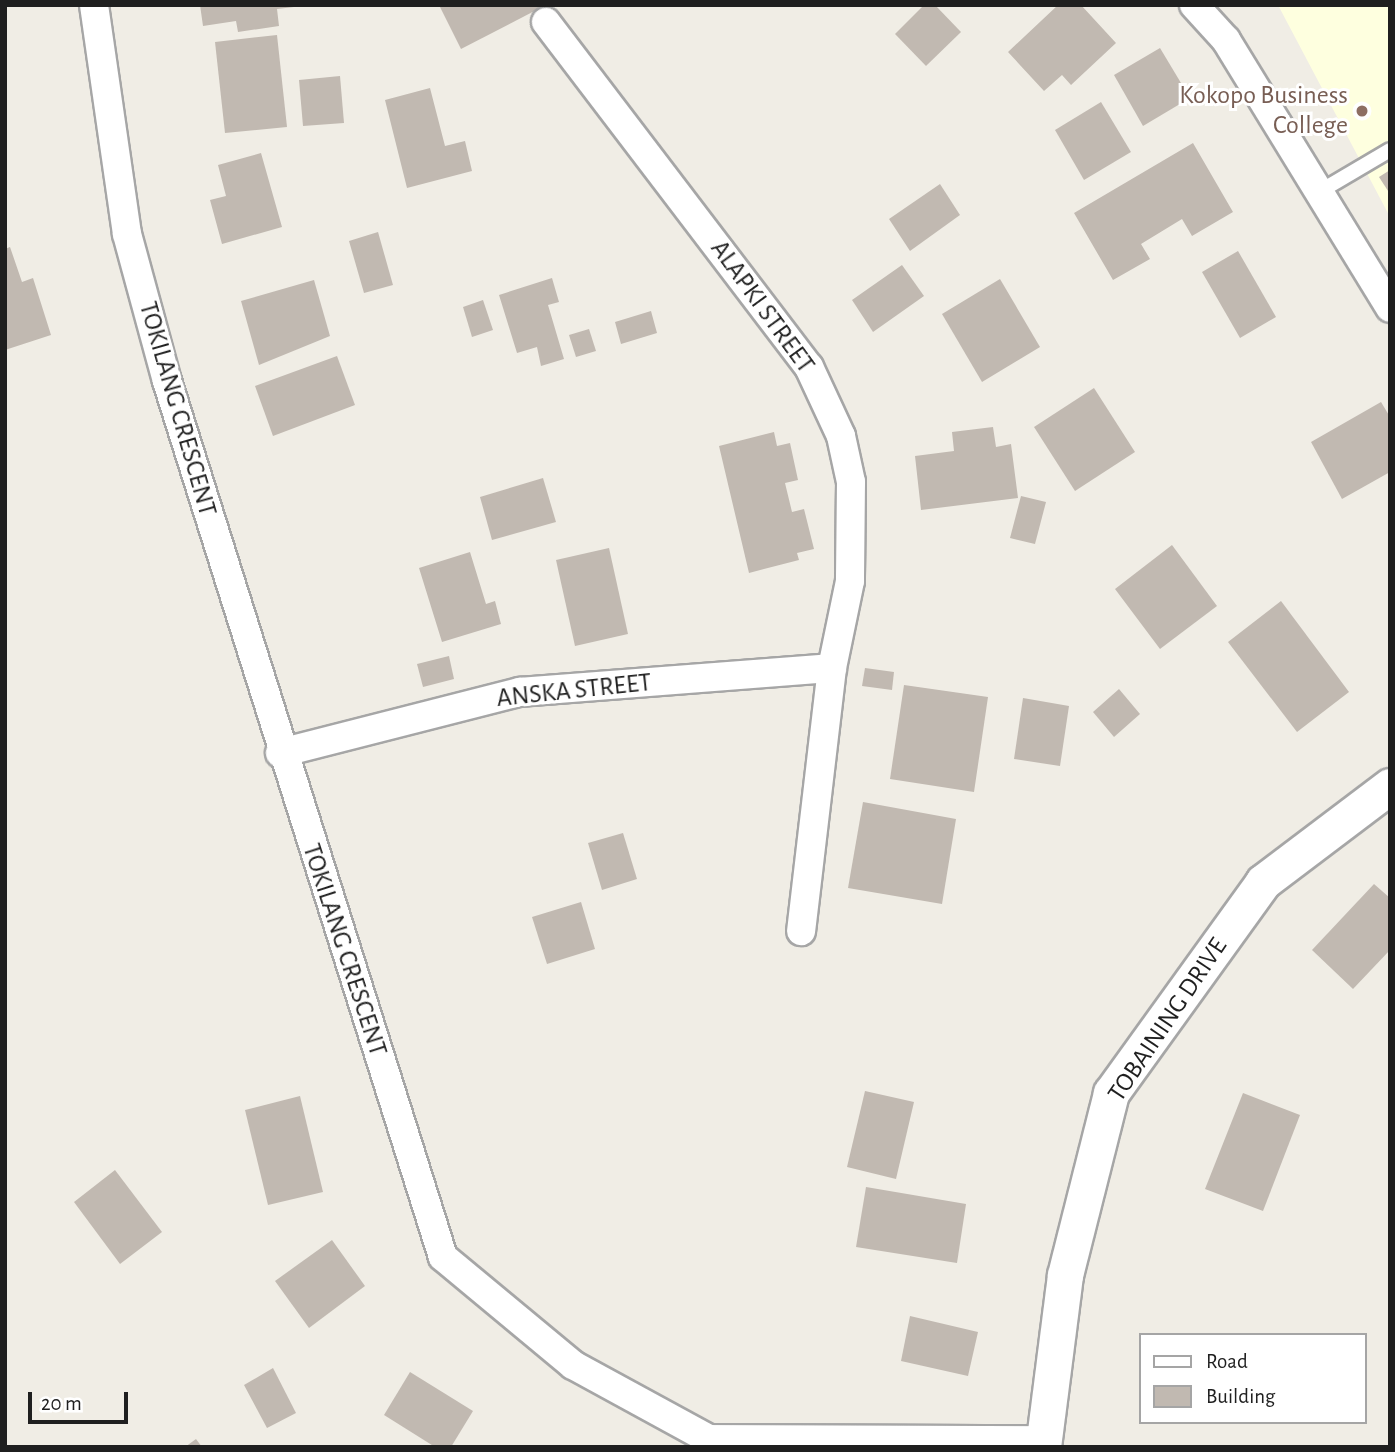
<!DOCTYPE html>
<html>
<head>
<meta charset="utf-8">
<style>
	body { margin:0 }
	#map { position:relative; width:1395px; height:1452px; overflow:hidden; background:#f0ede5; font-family:"Alegreya Sans",sans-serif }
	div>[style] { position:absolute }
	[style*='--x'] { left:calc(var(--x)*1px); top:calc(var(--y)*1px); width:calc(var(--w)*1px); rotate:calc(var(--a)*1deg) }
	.education>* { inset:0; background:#feffdf }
	.building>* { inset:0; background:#c1b9b1 }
	.roads { filter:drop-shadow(2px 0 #a6a6a6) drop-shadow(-2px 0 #a6a6a6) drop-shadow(0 2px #a6a6a6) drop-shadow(0 -2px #a6a6a6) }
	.service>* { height:14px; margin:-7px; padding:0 7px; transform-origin:7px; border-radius:7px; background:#fff }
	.minor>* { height:28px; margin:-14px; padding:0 14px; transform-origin:14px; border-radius:14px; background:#fff }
	.tertiary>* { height:35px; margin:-17.5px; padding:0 17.5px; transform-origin:17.5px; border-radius:17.5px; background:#fff }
	.dots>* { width:19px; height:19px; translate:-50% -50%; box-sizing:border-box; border:4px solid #fff; border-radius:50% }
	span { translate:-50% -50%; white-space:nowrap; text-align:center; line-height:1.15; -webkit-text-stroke:6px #fff; paint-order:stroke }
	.education-label { font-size:26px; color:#785e54 }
	.right { translate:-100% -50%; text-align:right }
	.street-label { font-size:26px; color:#1f1f1f }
	.frame { position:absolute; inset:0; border:7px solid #1f1f1f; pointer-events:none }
	.legend { position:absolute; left:1139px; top:1333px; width:228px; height:91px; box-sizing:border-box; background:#fff; border:2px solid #a5a5a5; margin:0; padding:9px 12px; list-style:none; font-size:21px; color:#1f1f1f }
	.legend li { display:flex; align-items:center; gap:14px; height:35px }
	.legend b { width:35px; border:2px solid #a5a5a5 }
	.scale { position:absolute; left:28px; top:1392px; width:100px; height:32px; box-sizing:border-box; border:4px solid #1f1f1f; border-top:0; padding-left:9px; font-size:21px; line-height:24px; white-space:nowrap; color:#1f1f1f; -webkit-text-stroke:5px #fff; paint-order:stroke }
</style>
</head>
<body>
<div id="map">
	<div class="education">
		<i style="clip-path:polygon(1278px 5px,1390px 5px,1390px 217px)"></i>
	</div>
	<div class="building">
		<i style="clip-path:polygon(200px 5px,294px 5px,294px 7px,277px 9px,279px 26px,238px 32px,236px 21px,203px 26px)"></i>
		<i style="clip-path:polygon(439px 5px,546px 5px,461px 49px)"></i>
		<i style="clip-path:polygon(924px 5px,935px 5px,961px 32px,926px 66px,895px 34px)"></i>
		<i style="clip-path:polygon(1058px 5px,1081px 5px,1116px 43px,1071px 85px,1062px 75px,1044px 91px,1008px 52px)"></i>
		<i style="clip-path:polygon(277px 35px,287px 127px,225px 133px,215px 42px)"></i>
		<i style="clip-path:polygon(1160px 48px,1190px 98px,1143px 126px,1114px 75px)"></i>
		<i style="clip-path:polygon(340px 76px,344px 123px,303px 126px,299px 80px)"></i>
		<i style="clip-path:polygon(430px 88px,445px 146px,465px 141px,472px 171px,407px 188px,385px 100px)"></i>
		<i style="clip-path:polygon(1101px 102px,1131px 152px,1084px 180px,1055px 130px)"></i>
		<i style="clip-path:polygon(1193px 143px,1233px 212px,1192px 236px,1182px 219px,1141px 244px,1150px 259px,1113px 280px,1074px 213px)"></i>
		<i style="clip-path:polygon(261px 153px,282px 227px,222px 244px,210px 200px,226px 196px,218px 165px)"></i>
		<i style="clip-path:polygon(1390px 170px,1390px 194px,1379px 177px)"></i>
		<i style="clip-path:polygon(940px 184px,960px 215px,910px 251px,889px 219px)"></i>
		<i style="clip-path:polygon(378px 232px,393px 285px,364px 293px,349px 241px)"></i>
		<i style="clip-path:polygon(10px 247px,22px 282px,33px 278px,51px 335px,5px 350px,5px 249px)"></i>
		<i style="clip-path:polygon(1238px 251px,1276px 317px,1240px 338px,1202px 272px)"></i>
		<i style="clip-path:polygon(902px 265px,924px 296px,873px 332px,852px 300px)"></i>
		<i style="clip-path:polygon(552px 278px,559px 302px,548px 305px,564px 359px,541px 366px,537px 347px,517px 353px,499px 295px)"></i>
		<i style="clip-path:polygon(1000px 279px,1040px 347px,982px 382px,942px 314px)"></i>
		<i style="clip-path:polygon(314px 280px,330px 336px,259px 365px,241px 301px)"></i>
		<i style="clip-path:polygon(483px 300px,493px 330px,472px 337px,463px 307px)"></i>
		<i style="clip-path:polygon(651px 311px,657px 333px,621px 344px,615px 322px)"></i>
		<i style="clip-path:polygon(589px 329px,596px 351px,576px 357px,569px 335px)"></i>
		<i style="clip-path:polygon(337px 356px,355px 405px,273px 436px,255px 386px)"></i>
		<i style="clip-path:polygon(1094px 388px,1135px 452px,1075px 491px,1034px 427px)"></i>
		<i style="clip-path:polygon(1381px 402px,1390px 417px,1390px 472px,1342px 499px,1311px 442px)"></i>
		<i style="clip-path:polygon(993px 427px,996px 447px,1011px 444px,1018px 498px,921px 510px,915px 456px,954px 451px,952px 432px)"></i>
		<i style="clip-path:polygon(774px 432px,777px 446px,790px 443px,798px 480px,785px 483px,792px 512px,804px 509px,814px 549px,797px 553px,799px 560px,749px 573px,719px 446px)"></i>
		<i style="clip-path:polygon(543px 478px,556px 522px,492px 540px,480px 497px)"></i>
		<i style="clip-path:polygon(1021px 496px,1046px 502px,1035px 544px,1010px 538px)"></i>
		<i style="clip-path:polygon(1172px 545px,1217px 606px,1160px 649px,1115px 589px)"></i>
		<i style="clip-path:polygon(609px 548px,628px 634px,575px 646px,556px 560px)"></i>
		<i style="clip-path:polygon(470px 552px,486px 604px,495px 601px,501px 624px,442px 642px,419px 568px)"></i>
		<i style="clip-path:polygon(1281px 601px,1349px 692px,1297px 732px,1228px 642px)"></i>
		<i style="clip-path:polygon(449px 656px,454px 679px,423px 687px,417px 664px)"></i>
		<i style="clip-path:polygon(865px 668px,894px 672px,892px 690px,862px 686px)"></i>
		<i style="clip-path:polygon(904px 685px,988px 697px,974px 792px,890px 779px)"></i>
		<i style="clip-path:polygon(1119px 689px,1140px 714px,1114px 737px,1093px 712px)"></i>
		<i style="clip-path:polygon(1023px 698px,1069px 706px,1060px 766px,1014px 759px)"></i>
		<i style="clip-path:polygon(863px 802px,956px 819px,942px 904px,848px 888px)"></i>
		<i style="clip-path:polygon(623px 833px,637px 879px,602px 890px,588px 843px)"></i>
		<i style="clip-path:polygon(1374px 884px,1390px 898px,1390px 950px,1353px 989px,1312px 950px)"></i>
		<i style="clip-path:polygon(581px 902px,595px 949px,547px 964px,532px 917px)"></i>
		<i style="clip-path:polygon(865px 1091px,914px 1102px,896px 1179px,847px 1167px)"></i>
		<i style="clip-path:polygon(1243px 1093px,1300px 1115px,1263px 1211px,1205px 1189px)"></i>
		<i style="clip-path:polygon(300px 1096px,323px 1192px,268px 1205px,245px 1110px)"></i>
		<i style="clip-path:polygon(115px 1170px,162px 1232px,120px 1264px,74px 1202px)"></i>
		<i style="clip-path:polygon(866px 1187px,966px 1204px,957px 1263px,856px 1247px)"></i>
		<i style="clip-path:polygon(332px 1240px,365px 1286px,309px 1328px,275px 1281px)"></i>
		<i style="clip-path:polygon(910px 1316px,978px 1332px,968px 1376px,901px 1361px)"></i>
		<i style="clip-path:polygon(273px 1368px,296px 1413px,267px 1428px,244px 1385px)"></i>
		<i style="clip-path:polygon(410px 1372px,473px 1411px,451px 1447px,435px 1447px,384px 1415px)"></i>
		<i style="clip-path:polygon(196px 1439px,202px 1447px,185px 1447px)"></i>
	</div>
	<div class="roads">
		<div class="service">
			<i style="--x:1319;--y:192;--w:82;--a:-30.6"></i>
		</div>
		<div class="minor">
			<i style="--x:94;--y:5;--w:231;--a:81.8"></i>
			<i style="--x:127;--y:234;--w:152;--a:74.8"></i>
			<i style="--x:167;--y:381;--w:918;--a:72.51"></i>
			<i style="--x:443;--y:1257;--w:169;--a:39.7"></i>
			<i style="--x:573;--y:1365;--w:155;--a:28.6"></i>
			<i style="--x:709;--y:1439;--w:334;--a:0.2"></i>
			<i style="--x:1194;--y:5;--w:47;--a:47.6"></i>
			<i style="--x:1226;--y:40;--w:314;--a:58.5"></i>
			<i style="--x:546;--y:22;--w:434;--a:52.7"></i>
			<i style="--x:809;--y:367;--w:76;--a:65.1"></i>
			<i style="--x:841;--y:436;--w:47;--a:77.7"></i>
			<i style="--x:851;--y:482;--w:99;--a:90.6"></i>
			<i style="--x:850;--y:581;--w:89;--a:101.7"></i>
			<i style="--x:832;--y:668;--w:265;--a:96.7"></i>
			<i style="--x:280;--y:753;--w:248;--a:-14.3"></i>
			<i style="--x:520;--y:692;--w:313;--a:-4.4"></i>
		</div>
		<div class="tertiary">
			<i style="--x:1043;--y:1447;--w:173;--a:-82.7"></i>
			<i style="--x:1065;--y:1275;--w:188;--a:-75.8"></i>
			<i style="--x:1111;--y:1093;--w:260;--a:-54.2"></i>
			<i style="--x:1263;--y:882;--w:159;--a:-37.1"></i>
		</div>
	</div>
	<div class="dots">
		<i style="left:1362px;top:111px;background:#8d6e63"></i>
	</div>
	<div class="education-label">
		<span class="right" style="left:1348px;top:111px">Kokopo Business<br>College</span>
	</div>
	<div class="street-label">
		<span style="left:762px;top:307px;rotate:54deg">ALAPKI STREET</span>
		<span style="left:177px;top:409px;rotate:74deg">TOKILANG CRESCENT</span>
		<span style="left:574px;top:691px;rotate:-6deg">ANSKA STREET</span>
		<span style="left:344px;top:950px;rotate:72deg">TOKILANG CRESCENT</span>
		<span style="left:1168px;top:1020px;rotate:-56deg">TOBAINING DRIVE</span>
	</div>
	<div class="frame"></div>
	<ul class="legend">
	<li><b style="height:9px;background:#fff"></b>Road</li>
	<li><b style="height:19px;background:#c1b9b1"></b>Building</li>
	</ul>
	<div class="scale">20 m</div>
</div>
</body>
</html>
